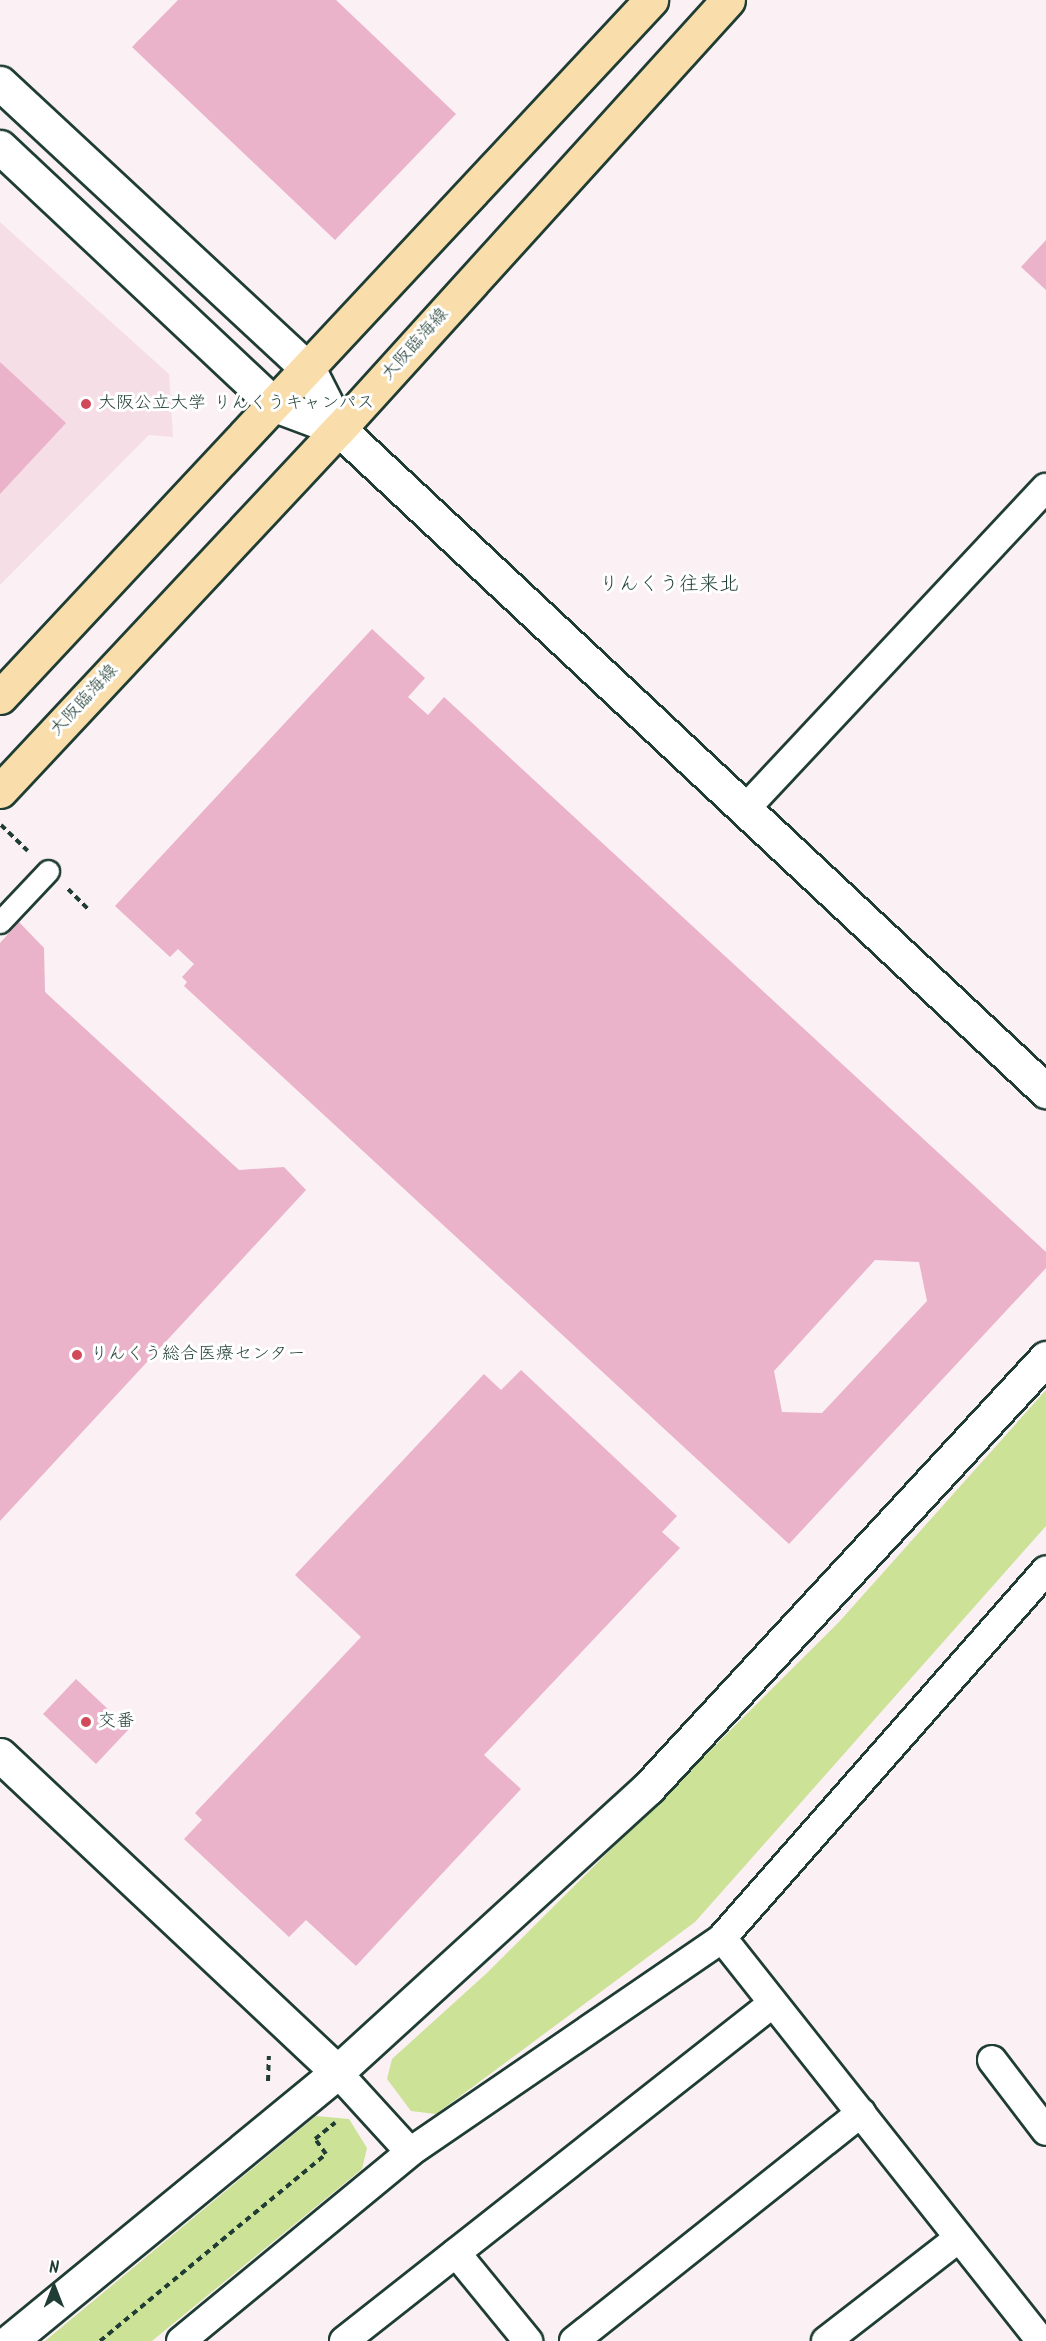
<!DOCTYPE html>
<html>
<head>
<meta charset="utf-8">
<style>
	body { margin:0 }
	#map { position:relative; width:1046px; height:2341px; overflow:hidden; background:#fbf0f4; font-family:Kalam,"Klee One",sans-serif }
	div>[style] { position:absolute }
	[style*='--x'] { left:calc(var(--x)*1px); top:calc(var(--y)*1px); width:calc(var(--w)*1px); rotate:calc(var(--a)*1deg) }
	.built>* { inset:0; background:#f6dee7 }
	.green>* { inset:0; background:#cbe297 }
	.building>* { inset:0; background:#eab3ca }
	.path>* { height:4px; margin-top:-2px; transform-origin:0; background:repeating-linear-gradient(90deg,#1f3d34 0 6px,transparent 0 10.5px) }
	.roads { filter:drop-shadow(2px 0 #1f3d34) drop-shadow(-2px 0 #1f3d34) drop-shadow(0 2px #1f3d34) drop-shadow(0 -2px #1f3d34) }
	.pedestrian>* { height:21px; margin:-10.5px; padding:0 10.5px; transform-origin:10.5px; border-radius:10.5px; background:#fff }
	.minor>* { height:28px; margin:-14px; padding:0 14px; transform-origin:14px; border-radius:14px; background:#fff }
	.tertiary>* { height:33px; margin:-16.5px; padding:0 16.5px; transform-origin:16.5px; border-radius:16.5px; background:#fff }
	.primary>* { height:33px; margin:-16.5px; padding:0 16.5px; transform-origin:16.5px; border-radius:16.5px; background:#f9deab }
	.dots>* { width:16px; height:16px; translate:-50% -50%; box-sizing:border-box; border:3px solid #fff; border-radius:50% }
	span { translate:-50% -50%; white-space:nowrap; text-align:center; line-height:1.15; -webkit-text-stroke:6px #fff; paint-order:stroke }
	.street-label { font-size:18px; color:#1f3d34 }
	.poi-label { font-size:18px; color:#1f3d34 }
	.left { translate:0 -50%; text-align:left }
	.neighbourhood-label { font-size:20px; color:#1f3d34 }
	.north { position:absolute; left:24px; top:2257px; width:60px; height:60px; -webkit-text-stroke:4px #fff; paint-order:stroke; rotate:0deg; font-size:16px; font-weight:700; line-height:24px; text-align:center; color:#1f3d34 }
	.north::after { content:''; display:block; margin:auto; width:21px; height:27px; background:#1f3d34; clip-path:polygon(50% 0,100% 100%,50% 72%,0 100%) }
</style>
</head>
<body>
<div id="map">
	<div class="built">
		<i style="clip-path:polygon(0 222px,169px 374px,173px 437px,149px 435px,0 585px)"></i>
	</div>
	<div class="green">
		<i style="clip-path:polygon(1046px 1390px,1046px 1526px,695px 1922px,436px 2114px,411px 2111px,387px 2079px,392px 2059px,488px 1972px,839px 1622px)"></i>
		<i style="clip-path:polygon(316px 2116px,349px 2119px,367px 2148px,362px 2169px,152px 2341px,45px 2341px)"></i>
	</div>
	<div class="building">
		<i style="clip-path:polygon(178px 0,336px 0,456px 114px,335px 240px,132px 47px)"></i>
		<i style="clip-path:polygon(1046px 240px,1046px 290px,1021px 267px)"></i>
		<i style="clip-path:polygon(0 362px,66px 423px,0 494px)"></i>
		<i style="clip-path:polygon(evenodd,372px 629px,425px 678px,408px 697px,428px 715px,444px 697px,1046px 1252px,1046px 1268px,789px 1544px,184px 986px,187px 982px,182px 977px,194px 964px,178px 949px,170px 957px,115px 906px,372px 629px,875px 1260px,919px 1262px,927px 1301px,822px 1413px,782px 1412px,774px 1371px,875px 1260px)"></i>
		<i style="clip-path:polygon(19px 922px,44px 948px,45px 992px,239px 1170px,284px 1167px,306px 1190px,0 1521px,0 943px)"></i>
		<i style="clip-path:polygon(521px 1370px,677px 1516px,662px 1532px,680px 1548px,484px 1755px,521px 1789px,356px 1966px,306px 1920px,289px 1937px,184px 1839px,202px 1820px,195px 1813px,361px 1637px,295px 1575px,484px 1374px,501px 1390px)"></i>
		<i style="clip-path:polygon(76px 1679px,129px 1729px,96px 1764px,43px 1714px)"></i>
	</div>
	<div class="path">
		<i style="--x:1;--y:825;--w:37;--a:44"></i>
		<i style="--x:68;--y:889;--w:31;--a:45"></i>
		<i style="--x:268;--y:2081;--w:25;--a:-88"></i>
		<i style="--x:100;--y:2341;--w:293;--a:-39.6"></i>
		<i style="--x:326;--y:2154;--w:19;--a:-126"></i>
		<i style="--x:315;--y:2139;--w:26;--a:-39"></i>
	</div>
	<div class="roads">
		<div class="pedestrian">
			<i style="--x:0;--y:922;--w:70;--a:-46.7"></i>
		</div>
		<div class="minor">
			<i style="--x:747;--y:807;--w:437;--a:-46.9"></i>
			<i style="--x:722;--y:1938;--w:514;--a:51.64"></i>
			<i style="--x:992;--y:2060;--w:89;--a:52.7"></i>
			<i style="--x:337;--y:2072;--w:108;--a:47.6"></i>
			<i style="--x:456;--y:2253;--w:114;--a:50.7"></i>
			<i style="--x:181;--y:2341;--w:297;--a:-39.5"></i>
			<i style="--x:410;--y:2152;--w:378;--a:-34.4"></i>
			<i style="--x:722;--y:1938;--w:490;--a:-48.6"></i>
			<i style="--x:344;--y:2341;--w:546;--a:-38.23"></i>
			<i style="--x:574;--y:2341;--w:367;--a:-38.5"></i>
			<i style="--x:826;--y:2341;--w:168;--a:-37.8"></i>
		</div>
		<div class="tertiary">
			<i style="--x:0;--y:83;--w:422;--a:42.9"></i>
			<i style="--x:309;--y:370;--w:66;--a:63"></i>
			<i style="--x:339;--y:429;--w:969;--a:43.12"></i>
			<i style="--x:0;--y:147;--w:377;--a:43.2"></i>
			<i style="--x:275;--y:405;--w:68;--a:20.6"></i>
			<i style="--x:0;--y:1755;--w:463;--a:43.2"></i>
			<i style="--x:10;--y:2341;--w:423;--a:-39.4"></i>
			<i style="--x:337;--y:2072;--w:421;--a:-42.4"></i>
			<i style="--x:648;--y:1788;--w:586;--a:-47.21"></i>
		</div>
		<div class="primary">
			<i style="--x:0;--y:697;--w:954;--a:-46.95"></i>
			<i style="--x:0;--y:791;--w:496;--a:-46.9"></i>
			<i style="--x:339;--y:429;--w:579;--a:-47.8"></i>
		</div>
	</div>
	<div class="dots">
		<i style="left:86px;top:404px;background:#d1495b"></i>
		<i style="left:77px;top:1355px;background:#d1495b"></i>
		<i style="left:86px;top:1722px;background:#d1495b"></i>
	</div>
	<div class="street-label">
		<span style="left:416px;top:345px;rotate:-48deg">大阪臨海線</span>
		<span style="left:85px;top:701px;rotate:-47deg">大阪臨海線</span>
	</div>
	<div class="poi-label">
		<span class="left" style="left:98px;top:404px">大阪公立大学 りんくうキャンパス</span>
		<span class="left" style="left:90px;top:1355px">りんくう総合医療センター</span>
		<span class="left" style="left:98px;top:1722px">交番</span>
	</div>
	<div class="neighbourhood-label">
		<span style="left:669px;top:585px">りんくう往来北</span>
	</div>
	<div class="north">N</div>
</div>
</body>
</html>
